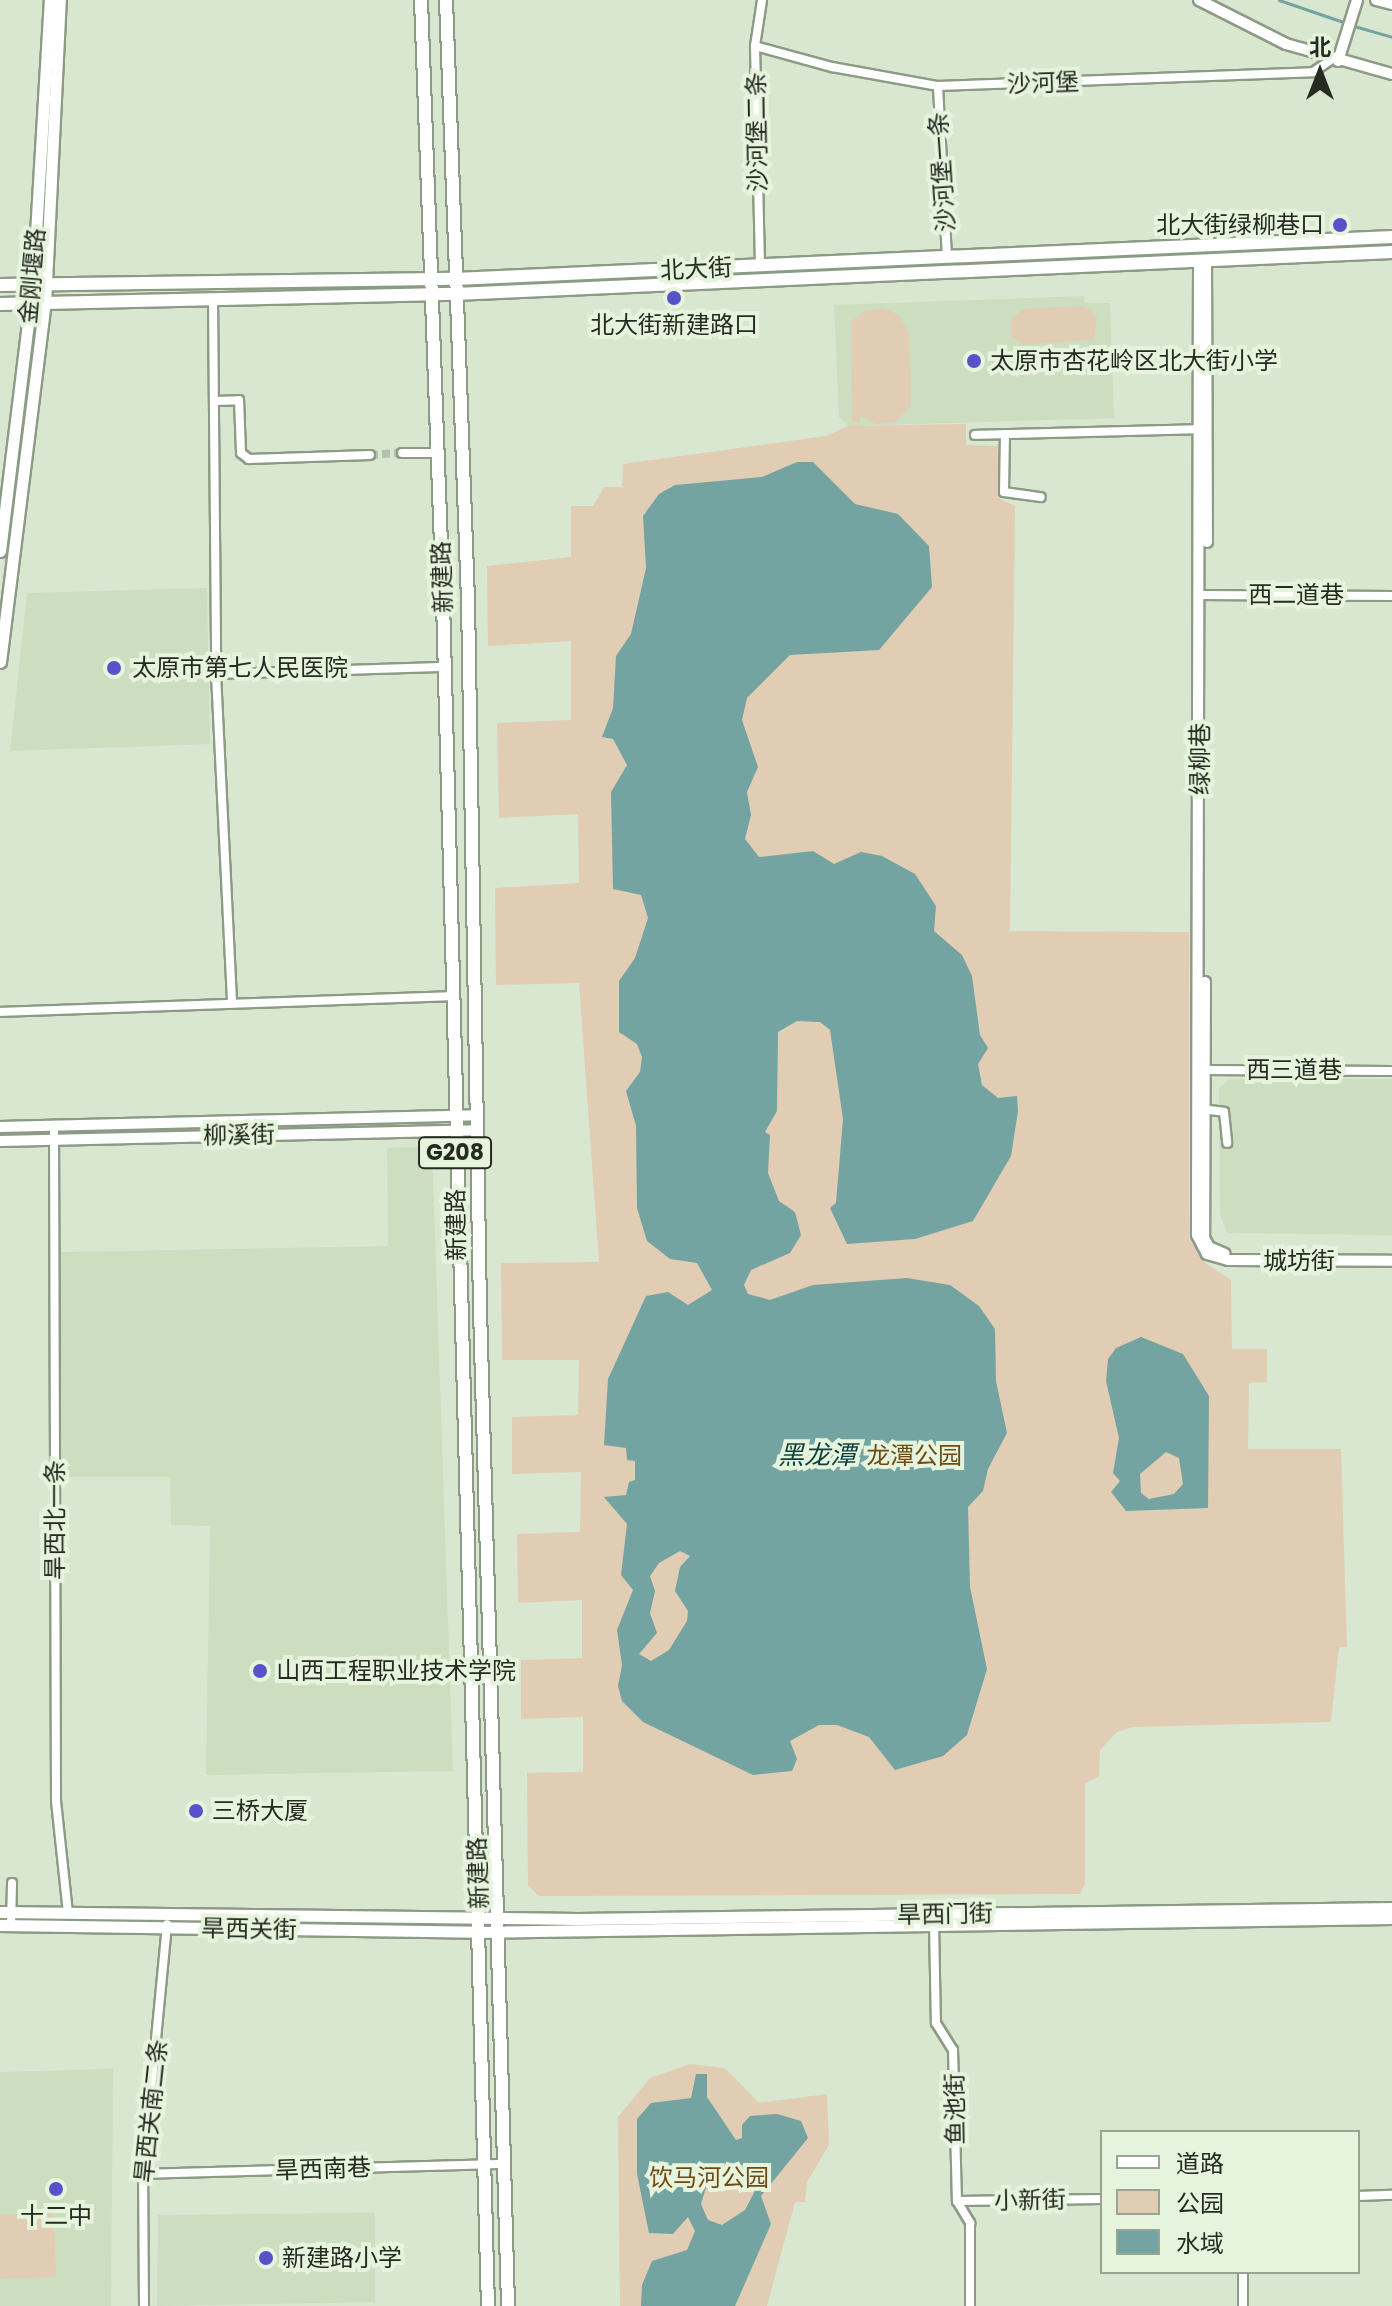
<!DOCTYPE html>
<html>
<head>
<meta charset="utf-8">
<style>
	body { margin:0 }
	#map { position:relative; width:1392px; height:2306px; overflow:hidden; background:#d9e7d0; font-family:Poppins,"Noto Sans SC",sans-serif }
	div>[style] { position:absolute }
	[style*='--x'] { left:calc(var(--x)*1px); top:calc(var(--y)*1px); width:calc(var(--w)*1px); rotate:calc(var(--a)*1deg) }
	.built>* { inset:0; background:#ccddc0 }
	.green>* { inset:0; background:#e0cdb4 }
	.water>* { inset:0; background:#73a4a2 }
	.stream>* { height:3px; margin:-1.5px; padding:0 1.5px; transform-origin:1.5px; border-radius:1.5px; background:#73a4a2 }
	.minor-tunnel>* { height:8px; margin-top:-4px; transform-origin:0; background:repeating-linear-gradient(90deg,#b5c1ad 0 8px,transparent 0 12px) }
	.roads { filter:drop-shadow(2px 0 #8d9a85) drop-shadow(-2px 0 #8d9a85) drop-shadow(0 2px #8d9a85) drop-shadow(0 -2px #8d9a85) }
	.minor>* { height:8px; margin:-4px; padding:0 4px; transform-origin:4px; border-radius:4px; background:#fff }
	.tertiary>* { height:10px; margin:-5px; padding:0 5px; transform-origin:5px; border-radius:5px; background:#fff }
	.secondary>* { height:11px; margin:-5.5px; padding:0 5.5px; transform-origin:5.5px; border-radius:5.5px; background:#fff }
	.primary>* { height:12px; margin:-6px; padding:0 6px; transform-origin:6px; border-radius:6px; background:#fff }
	.dots>* { width:22px; height:22px; translate:-50% -50%; box-sizing:border-box; border:4px solid #e6f4dd; border-radius:50% }
	span { translate:-50% -50%; white-space:nowrap; text-align:center; line-height:1.15; -webkit-text-stroke:8px #e6f4dd; paint-order:stroke }
	.shield-label span { padding:2px 6px; background:#e6f4dd; border:2px solid; border-radius:6px; -webkit-text-stroke-width:0 }
	.shield-label { font-size:22px; color:#262b22; font-weight:700 }
	.street-label { font-size:24px; color:#262b22 }
	.poi-label { font-size:24px; color:#262b22 }
	.right { translate:-100% -50%; text-align:right }
	.left { translate:0 -50%; text-align:left }
	.park-label { font-size:24px; color:#6e4b14 }
	.water-label { font-size:26px; color:#0e3e3c; font-style:italic }
	.legend { position:absolute; left:1100px; top:2130px; width:260px; height:144px; box-sizing:border-box; background:#e6f4dd; border:2px solid #99a492; margin:0; padding:10px 14px; list-style:none; font-size:24px; color:#262b22 }
	.legend li { display:flex; align-items:center; gap:16px; height:40px }
	.legend b { width:40px; border:2px solid #99a492 }
	.north { position:absolute; left:1280px; top:32px; width:80px; height:80px; -webkit-text-stroke:6px #e6f4dd; paint-order:stroke; rotate:0deg; font-size:22px; font-weight:700; line-height:32px; text-align:center; color:#262b22 }
	.north::after { content:''; display:block; margin:auto; width:28px; height:36px; background:#262b22; clip-path:polygon(50% 0,100% 100%,50% 72%,0 100%) }
</style>
</head>
<body>
<div id="map">
	<div class="built">
		<i style="clip-path:polygon(1084px 296px,1085px 303px,1110px 303px,1114px 418px,848px 426px,839px 417px,834px 305px)"></i>
		<i style="clip-path:polygon(207px 588px,210px 744px,10px 751px,27px 593px)"></i>
		<i style="clip-path:polygon(1230px 1079px,1392px 1079px,1392px 1235px,1227px 1233px,1220px 1214px,1219px 1088px)"></i>
		<i style="clip-path:polygon(432px 1146px,453px 1771px,206px 1775px,210px 1526px,171px 1525px,170px 1477px,60px 1477px,61px 1252px,388px 1246px,387px 1148px)"></i>
		<i style="clip-path:polygon(113px 2069px,111px 2306px,0 2306px,0 2072px)"></i>
		<i style="clip-path:polygon(375px 2213px,375px 2302px,157px 2306px,158px 2215px)"></i>
	</div>
	<div class="green">
		<i style="clip-path:polygon(1084px 306px,1097px 317px,1094px 339px,1024px 345px,1011px 336px,1011px 320px,1023px 309px)"></i>
		<i style="clip-path:polygon(883px 308px,899px 315px,909px 333px,911px 405px,895px 422px,876px 424px,860px 415px,860px 423px,852px 423px,851px 322px,863px 312px)"></i>
		<i style="clip-path:polygon(966px 424px,966px 445px,999px 446px,998px 498px,1015px 506px,1010px 931px,1189px 932px,1189px 1238px,1204px 1262px,1231px 1280px,1232px 1349px,1267px 1349px,1267px 1382px,1249px 1383px,1248px 1449px,1341px 1449px,1347px 1647px,1339px 1647px,1331px 1722px,1132px 1727px,1117px 1732px,1100px 1750px,1099px 1777px,1085px 1783px,1085px 1883px,1080px 1894px,539px 1896px,528px 1885px,527px 1773px,583px 1772px,583px 1717px,521px 1719px,521px 1660px,582px 1658px,582px 1600px,518px 1603px,517px 1534px,580px 1532px,581px 1472px,512px 1474px,512px 1417px,578px 1415px,579px 1360px,502px 1360px,501px 1263px,599px 1262px,579px 983px,496px 985px,495px 888px,579px 883px,578px 814px,499px 818px,497px 723px,571px 720px,571px 641px,488px 646px,487px 566px,571px 557px,571px 506px,593px 506px,604px 487px,622px 487px,623px 464px,826px 436px,848px 426px)"></i>
		<i style="clip-path:polygon(690px 2064px,725px 2068px,759px 2103px,827px 2094px,829px 2145px,807px 2182px,805px 2202px,795px 2202px,767px 2306px,620px 2306px,618px 2117px,650px 2078px)"></i>
		<i style="clip-path:polygon(54px 2214px,56px 2277px,0 2279px,0 2215px)"></i>
	</div>
	<div class="water">
		<i style="clip-path:polygon(evenodd,797px 462px,813px 462px,855px 504px,898px 514px,929px 546px,932px 587px,879px 650px,790px 655px,747px 698px,742px 720px,758px 767px,747px 792px,751px 815px,745px 839px,759px 857px,813px 851px,834px 864px,861px 852px,882px 856px,915px 874px,936px 906px,934px 931px,962px 955px,972px 976px,980px 1035px,988px 1048px,978px 1064px,982px 1085px,998px 1098px,1017px 1096px,1018px 1111px,1011px 1156px,973px 1221px,915px 1239px,847px 1244px,830px 1208px,836px 1203px,843px 1119px,830px 1030px,820px 1022px,797px 1021px,778px 1032px,777px 1111px,765px 1132px,770px 1135px,768px 1173px,779px 1201px,795px 1212px,801px 1235px,790px 1253px,751px 1270px,744px 1285px,748px 1294px,770px 1300px,813px 1285px,907px 1278px,950px 1285px,979px 1306px,995px 1329px,996px 1381px,1007px 1433px,988px 1469px,983px 1491px,968px 1507px,970px 1587px,987px 1669px,967px 1735px,943px 1756px,895px 1770px,869px 1737px,837px 1725px,819px 1725px,790px 1741px,797px 1759px,792px 1771px,753px 1775px,643px 1722px,622px 1701px,618px 1686px,622px 1665px,617px 1630px,633px 1590px,621px 1575px,627px 1524px,604px 1497px,626px 1495px,629px 1482px,635px 1480px,635px 1461px,627px 1460px,626px 1448px,604px 1445px,608px 1379px,646px 1296px,668px 1292px,688px 1305px,712px 1290px,697px 1263px,670px 1259px,647px 1241px,637px 1208px,636px 1126px,626px 1091px,640px 1072px,642px 1057px,637px 1044px,619px 1032px,619px 981px,635px 958px,648px 918px,641px 895px,613px 889px,611px 792px,627px 765px,613px 739px,602px 737px,613px 708px,616px 656px,631px 634px,646px 568px,643px 516px,659px 494px,675px 485px,762px 477px,797px 462px,680px 1551px,690px 1556px,680px 1567px,675px 1591px,688px 1611px,687px 1621px,669px 1650px,651px 1661px,639px 1654px,657px 1633px,650px 1613px,655px 1591px,650px 1576px,659px 1563px,680px 1551px)"></i>
		<i style="clip-path:polygon(evenodd,1141px 1337px,1183px 1354px,1209px 1396px,1208px 1508px,1126px 1511px,1111px 1492px,1120px 1481px,1113px 1473px,1119px 1438px,1106px 1381px,1108px 1359px,1116px 1348px,1141px 1337px,1166px 1452px,1179px 1458px,1183px 1484px,1174px 1494px,1149px 1499px,1141px 1493px,1140px 1474px,1166px 1452px)"></i>
		<i style="clip-path:polygon(evenodd,696px 2074px,707px 2074px,707px 2097px,736px 2140px,742px 2138px,742px 2125px,750px 2116px,777px 2114px,801px 2121px,808px 2138px,761px 2196px,771px 2224px,735px 2306px,641px 2306px,642px 2285px,652px 2261px,687px 2250px,695px 2231px,688px 2217px,673px 2234px,649px 2233px,637px 2174px,637px 2119px,651px 2103px,691px 2098px,696px 2074px,749px 2164px,758px 2168px,761px 2179px,745px 2210px,722px 2225px,708px 2220px,701px 2204px,707px 2184px,725px 2168px,749px 2164px)"></i>
	</div>
	<div class="stream">
		<i style="--x:1279;--y:0;--w:71;--a:18.9"></i>
		<i style="--x:1354;--y:26;--w:40;--a:16"></i>
	</div>
	<div class="minor-tunnel">
		<i style="--x:370;--y:455;--w:32;--a:-4"></i>
	</div>
	<div class="roads">
		<div class="minor">
			<i style="--x:755;--y:46;--w:80;--a:15.3"></i>
			<i style="--x:832;--y:67;--w:108;--a:10.2"></i>
			<i style="--x:938;--y:86;--w:375;--a:-2.1"></i>
			<i style="--x:1313;--y:72;--w:22;--a:-34"></i>
			<i style="--x:938;--y:86;--w:171;--a:87"></i>
			<i style="--x:760;--y:266;--w:220;--a:-91.3"></i>
			<i style="--x:755;--y:46;--w:47;--a:-81.3"></i>
			<i style="--x:213;--y:299;--w:375;--a:89.5"></i>
			<i style="--x:216;--y:674;--w:330;--a:87.2"></i>
			<i style="--x:216;--y:401;--w:23;--a:-2"></i>
			<i style="--x:239;--y:400;--w:53;--a:87.8"></i>
			<i style="--x:241;--y:453;--w:10;--a:37"></i>
			<i style="--x:249;--y:459;--w:121;--a:-1.9"></i>
			<i style="--x:1005;--y:434;--w:58;--a:91"></i>
			<i style="--x:1004;--y:492;--w:37;--a:8"></i>
			<i style="--x:975;--y:435;--w:227;--a:-1.5"></i>
			<i style="--x:402;--y:453;--w:35;--a:0"></i>
			<i style="--x:1201;--y:595;--w:191;--a:0.3"></i>
			<i style="--x:216;--y:674;--w:228;--a:-1.8"></i>
			<i style="--x:0;--y:1012;--w:452;--a:-2"></i>
			<i style="--x:1202;--y:1070;--w:190;--a:0.3"></i>
			<i style="--x:1201;--y:1109;--w:23;--a:7"></i>
			<i style="--x:1224;--y:1112;--w:31;--a:84"></i>
			<i style="--x:54;--y:1126;--w:675;--a:89.83"></i>
			<i style="--x:56;--y:1801;--w:114;--a:83.9"></i>
			<i style="--x:934;--y:1923;--w:100;--a:88.9"></i>
			<i style="--x:936;--y:2023;--w:32;--a:58"></i>
			<i style="--x:953;--y:2050;--w:151;--a:88.5"></i>
			<i style="--x:957;--y:2201;--w:26;--a:59"></i>
			<i style="--x:970;--y:2223;--w:83;--a:90"></i>
			<i style="--x:11;--y:1925;--w:42;--a:-88.6"></i>
			<i style="--x:143;--y:2174;--w:361;--a:-1.6"></i>
			<i style="--x:1358;--y:2196;--w:34;--a:-2"></i>
			<i style="--x:957;--y:2201;--w:145;--a:-0.8"></i>
			<i style="--x:144;--y:2306;--w:132;--a:-90.4"></i>
			<i style="--x:143;--y:2174;--w:251;--a:-84.5"></i>
			<i style="--x:1243;--y:2306;--w:34;--a:-90"></i>
		</div>
		<div class="tertiary">
			<i style="--x:1199;--y:0;--w:97;--a:26.8"></i>
			<i style="--x:1286;--y:44;--w:110;--a:15.8"></i>
			<i style="--x:1376;--y:0;--w:16;--a:14"></i>
			<i style="--x:1338;--y:61;--w:64;--a:-72.7"></i>
			<i style="--x:1206;--y:260;--w:282;--a:89.8"></i>
			<i style="--x:1199;--y:261;--w:974;--a:90.12"></i>
			<i style="--x:1197;--y:1235;--w:21;--a:62"></i>
			<i style="--x:1207;--y:1254;--w:22;--a:16"></i>
			<i style="--x:1228;--y:1260;--w:164;--a:0.3"></i>
			<i style="--x:1205;--y:982;--w:256;--a:90.2"></i>
			<i style="--x:1204;--y:1238;--w:10;--a:61"></i>
			<i style="--x:1209;--y:1247;--w:17;--a:24"></i>
			<i style="--x:0;--y:1127;--w:478;--a:-1.4"></i>
			<i style="--x:0;--y:1141;--w:478;--a:-1.3"></i>
		</div>
		<div class="secondary">
			<i style="--x:0;--y:551;--w:269;--a:-83"></i>
			<i style="--x:33;--y:284;--w:285;--a:-86.6"></i>
			<i style="--x:0;--y:662;--w:362;--a:-82.9"></i>
			<i style="--x:45;--y:303;--w:303;--a:-87.2"></i>
			<i style="--x:0;--y:1912;--w:578;--a:0.69"></i>
			<i style="--x:578;--y:1919;--w:814;--a:-0.77"></i>
			<i style="--x:0;--y:1925;--w:479;--a:0.8"></i>
			<i style="--x:479;--y:1932;--w:913;--a:-0.88"></i>
		</div>
		<div class="primary">
			<i style="--x:421;--y:0;--w:601;--a:87.9"></i>
			<i style="--x:443;--y:601;--w:1706;--a:88.49"></i>
			<i style="--x:446;--y:0;--w:600;--a:87.9"></i>
			<i style="--x:468;--y:600;--w:709;--a:89.03"></i>
			<i style="--x:480;--y:1309;--w:997;--a:88.39"></i>
			<i style="--x:0;--y:285;--w:455;--a:-0.8"></i>
			<i style="--x:455;--y:279;--w:938;--a:-2.57"></i>
			<i style="--x:0;--y:304;--w:455;--a:-1.3"></i>
			<i style="--x:455;--y:294;--w:938;--a:-2.57"></i>
		</div>
	</div>
	<div class="dots">
		<i style="left:1340px;top:225px;background:#5852ca"></i>
		<i style="left:674px;top:298px;background:#5852ca"></i>
		<i style="left:974px;top:361px;background:#5852ca"></i>
		<i style="left:114px;top:668px;background:#5852ca"></i>
		<i style="left:260px;top:1671px;background:#5852ca"></i>
		<i style="left:196px;top:1811px;background:#5852ca"></i>
		<i style="left:56px;top:2189px;background:#5852ca"></i>
		<i style="left:266px;top:2258px;background:#5852ca"></i>
	</div>
	<div class="shield-label">
		<span style="left:455px;top:1153px">G208</span>
	</div>
	<div class="street-label">
		<span style="left:1043px;top:83px;rotate:-2deg">沙河堡</span>
		<span style="left:757px;top:132px;rotate:-91deg">沙河堡二条</span>
		<span style="left:942px;top:172px;rotate:-94deg">沙河堡一条</span>
		<span style="left:696px;top:269px;rotate:-3deg">北大街</span>
		<span style="left:32px;top:276px;rotate:-85deg">金刚堰路</span>
		<span style="left:442px;top:577px;rotate:-92deg">新建路</span>
		<span style="left:1296px;top:595px">西二道巷</span>
		<span style="left:1200px;top:759px;rotate:-90deg">绿柳巷</span>
		<span style="left:1294px;top:1070px">西三道巷</span>
		<span style="left:239px;top:1135px;rotate:-1deg">柳溪街</span>
		<span style="left:456px;top:1225px;rotate:-91deg">新建路</span>
		<span style="left:1299px;top:1261px">城坊街</span>
		<span style="left:55px;top:1520px;rotate:-90deg">旱西北一条</span>
		<span style="left:478px;top:1873px;rotate:-92deg">新建路</span>
		<span style="left:945px;top:1914px;rotate:-1deg">旱西门街</span>
		<span style="left:249px;top:1929px;rotate:1deg">旱西关街</span>
		<span style="left:955px;top:2109px;rotate:-91deg">鱼池街</span>
		<span style="left:151px;top:2111px;rotate:-84deg">旱西关南二条</span>
		<span style="left:323px;top:2169px;rotate:-2deg">旱西南巷</span>
		<span style="left:1030px;top:2200px;rotate:-1deg">小新街</span>
	</div>
	<div class="poi-label">
		<span class="right" style="left:1324px;top:225px">北大街绿柳巷口</span>
		<span style="left:674px;top:325px">北大街新建路口</span>
		<span class="left" style="left:990px;top:361px">太原市杏花岭区北大街小学</span>
		<span class="left" style="left:132px;top:668px">太原市第七人民医院</span>
		<span class="left" style="left:276px;top:1671px">山西工程职业技术学院</span>
		<span class="left" style="left:212px;top:1811px">三桥大厦</span>
		<span style="left:56px;top:2216px">十二中</span>
		<span class="left" style="left:282px;top:2258px">新建路小学</span>
	</div>
	<div class="park-label">
		<span style="left:914px;top:1456px">龙潭公园</span>
		<span style="left:709px;top:2178px">饮马河公园</span>
	</div>
	<div class="water-label">
		<span style="left:817px;top:1456px">黑龙潭</span>
	</div>
	<ul class="legend">
	<li><b style="height:10px;background:#fff"></b>道路</li>
	<li><b style="height:22px;background:#e0cdb4"></b>公园</li>
	<li><b style="height:22px;background:#73a4a2"></b>水域</li>
	</ul>
	<div class="north">北</div>
</div>
</body>
</html>
